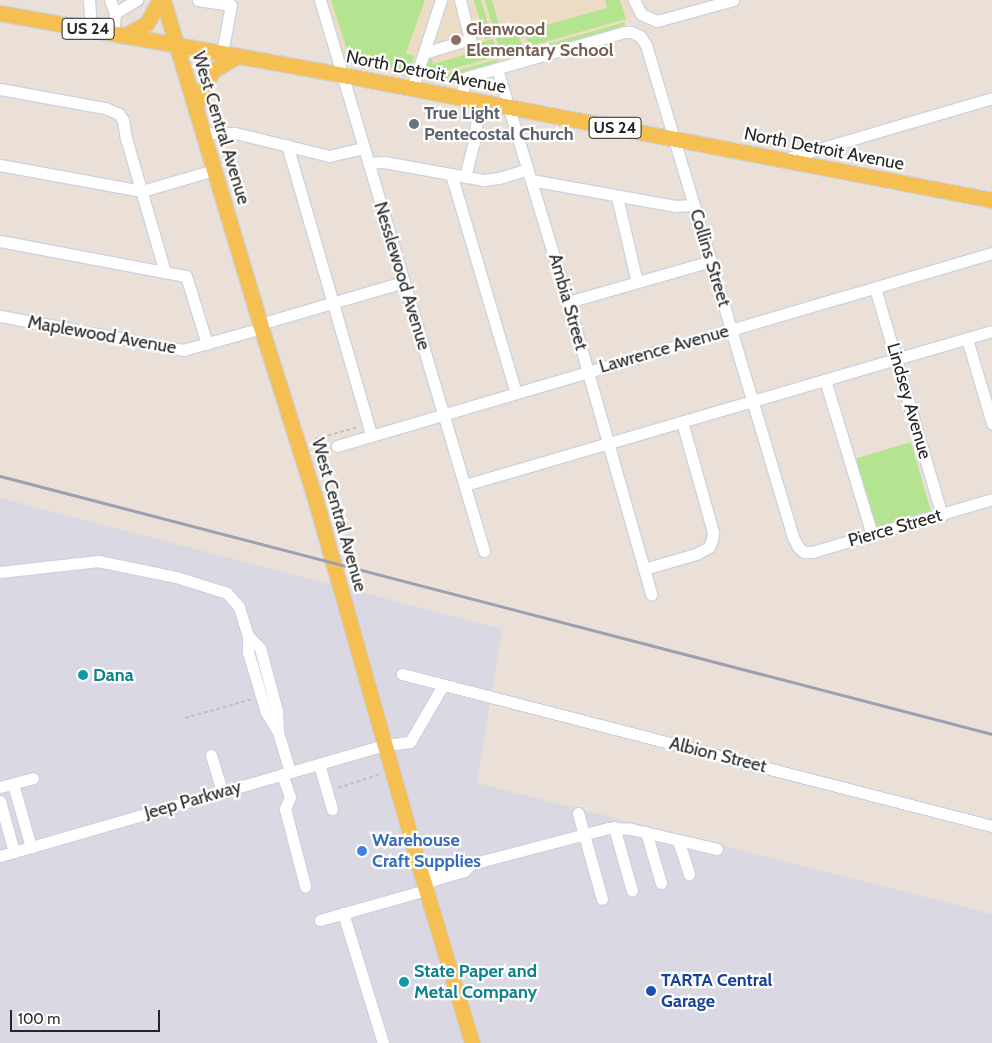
<!DOCTYPE html>
<html>
<head>
<meta charset="utf-8">
<style>
	body { margin:0 }
	#map { position:relative; width:992px; height:1043px; overflow:hidden; background:#eae0d7; font-family:Cabin,sans-serif }
	div>[style] { position:absolute }
	[style*='--x'] { left:calc(var(--x)*1px); top:calc(var(--y)*1px); width:calc(var(--w)*1px); rotate:calc(var(--a)*1deg) }
	.industrial>* { inset:0; background:#dad8e2 }
	.education>* { inset:0; background:#eddcc4 }
	.green>* { inset:0; background:#b5e490 }
	.path>* { height:2px; margin-top:-1px; transform-origin:0; background:repeating-linear-gradient(90deg,#c2c2c2 0 4px,transparent 0 6.5px) }
	.roads { filter:drop-shadow(1px 0 #ccd2e1) drop-shadow(-1px 0 #ccd2e1) drop-shadow(0 1px #ccd2e1) drop-shadow(0 -1px #ccd2e1) }
	.minor>* { height:11px; margin:-5.5px; padding:0 5.5px; transform-origin:5.5px; border-radius:5.5px; background:#fff }
	.major>* { height:15px; margin:-7.5px; padding:0 7.5px; transform-origin:7.5px; border-radius:7.5px; background:#f5bf51 }
	.rail>* { height:3px; margin:-1.5px; padding:0 1.5px; transform-origin:1.5px; border-radius:1.5px; background:#9aa0b2 }
	.dots>* { width:14px; height:14px; translate:-50% -50%; box-sizing:border-box; border:2px solid #fff; border-radius:50% }
	span { translate:-50% -50%; white-space:nowrap; text-align:center; line-height:1.15; -webkit-text-stroke:4.5px #fff; paint-order:stroke }
	.shield-label span { padding:1px 4px; background:#fff; border:1px solid; border-radius:4px; -webkit-text-stroke-width:0 }
	.shield-label { font-size:16px; color:#262626; font-weight:700 }
	.education-label { font-size:18px; color:#785e54; font-weight:700 }
	.left { translate:0 -50%; text-align:left }
	.street-label { font-size:18px; color:#262626 }
	.worship-label { font-size:18px; color:#5b616d; font-weight:700 }
	.culture-label { font-size:18px; color:#0d838f; font-weight:700 }
	.shop-label { font-size:18px; color:#366cbe; font-weight:700 }
	.transit-label { font-size:18px; color:#164399; font-weight:700 }
	.scale { position:absolute; left:10px; top:1010px; width:150px; height:22px; box-sizing:border-box; border:2px solid #262626; border-top:0; padding-left:6px; font-size:15px; line-height:18px; white-space:nowrap; color:#262626; -webkit-text-stroke:4px #fff; paint-order:stroke }
</style>
</head>
<body>
<div id="map">
	<div class="industrial">
		<i style="clip-path:polygon(0 498px,502px 629px,477px 783px,992px 914px,992px 1043px,0 1043px)"></i>
	</div>
	<div class="education">
		<i style="clip-path:polygon(325px 0,628px 0,633px 15px,625px 22px,625px 26px,462px 73px,456px 81px,447px 85px,348px 65px,344px 61px)"></i>
	</div>
	<div class="green">
		<i style="clip-path:polygon(331px 0,425px 0,406px 53px,414px 56px,410px 72px,350px 59px)"></i>
		<i style="clip-path:polygon(474px 0,481px 0,492px 37px,485px 39px)"></i>
		<i style="clip-path:polygon(485px 0,492px 0,501px 32px,517px 30px,495px 36px)"></i>
		<i style="clip-path:polygon(605px 0,620px 0,626px 19px,527px 47px,525px 44px,528px 43px,525px 31px,607px 8px)"></i>
		<i style="clip-path:polygon(625px 22px,625px 26px,528px 54px,527px 50px)"></i>
		<i style="clip-path:polygon(518px 32px,523px 49px,501px 55px,496px 38px)"></i>
		<i style="clip-path:polygon(493px 39px,497px 56px,428px 76px,421px 74px,427px 55px,431px 56px,433px 64px,477px 51px,475px 44px)"></i>
		<i style="clip-path:polygon(498px 59px,497px 63px,462px 73px,456px 81px,441px 79px,441px 75px)"></i>
		<i style="clip-path:polygon(911px 442px,931px 511px,874px 528px,854px 459px)"></i>
	</div>
	<div class="path">
		<i style="--x:315;--y:439;--w:45;--a:-15.6"></i>
		<i style="--x:185;--y:718;--w:70;--a:-15.8"></i>
		<i style="--x:338;--y:788;--w:42;--a:-18"></i>
	</div>
	<div class="roads">
		<div class="minor">
			<i style="--x:89;--y:0;--w:29;--a:86"></i>
			<i style="--x:110;--y:0;--w:14;--a:69"></i>
			<i style="--x:115;--y:13;--w:21;--a:95"></i>
			<i style="--x:198;--y:0;--w:33;--a:9"></i>
			<i style="--x:231;--y:5;--w:49;--a:100.6"></i>
			<i style="--x:320;--y:0;--w:575;--a:73.42"></i>
			<i style="--x:634;--y:0;--w:16;--a:63"></i>
			<i style="--x:641;--y:14;--w:17;--a:24"></i>
			<i style="--x:657;--y:21;--w:79;--a:-15.4"></i>
			<i style="--x:115;--y:13;--w:26;--a:-31"></i>
			<i style="--x:424;--y:53;--w:48;--a:-16.9"></i>
			<i style="--x:470;--y:39;--w:40;--a:-104.4"></i>
			<i style="--x:497;--y:69;--w:244;--a:73.1"></i>
			<i style="--x:568;--y:302;--w:304;--a:74.1"></i>
			<i style="--x:0;--y:89;--w:107;--a:10.3"></i>
			<i style="--x:105;--y:108;--w:15;--a:23"></i>
			<i style="--x:119;--y:114;--w:7;--a:56"></i>
			<i style="--x:123;--y:120;--w:18;--a:81"></i>
			<i style="--x:126;--y:138;--w:140;--a:73.8"></i>
			<i style="--x:412;--y:89;--w:94;--a:-72"></i>
			<i style="--x:460;--y:98;--w:22;--a:-72"></i>
			<i style="--x:467;--y:77;--w:164;--a:-15.9"></i>
			<i style="--x:625;--y:32;--w:6;--a:0"></i>
			<i style="--x:631;--y:32;--w:10;--a:24"></i>
			<i style="--x:640;--y:36;--w:11;--a:56"></i>
			<i style="--x:646;--y:45;--w:513;--a:73.36"></i>
			<i style="--x:793;--y:537;--w:11;--a:63"></i>
			<i style="--x:798;--y:547;--w:8;--a:40"></i>
			<i style="--x:804;--y:552;--w:8;--a:0"></i>
			<i style="--x:812;--y:552;--w:188;--a:-16.4"></i>
			<i style="--x:203;--y:133;--w:32;--a:0"></i>
			<i style="--x:235;--y:133;--w:97;--a:13.7"></i>
			<i style="--x:329;--y:156;--w:36;--a:-13"></i>
			<i style="--x:287;--y:145;--w:302;--a:73.8"></i>
			<i style="--x:785;--y:159;--w:216;--a:-16.4"></i>
			<i style="--x:368;--y:163;--w:16;--a:-4"></i>
			<i style="--x:384;--y:162;--w:102;--a:10.2"></i>
			<i style="--x:484;--y:180;--w:15;--a:-8"></i>
			<i style="--x:499;--y:178;--w:30;--a:-17"></i>
			<i style="--x:0;--y:165;--w:144;--a:10.4"></i>
			<i style="--x:142;--y:191;--w:75;--a:-16.3"></i>
			<i style="--x:451;--y:174;--w:228;--a:73.5"></i>
			<i style="--x:465;--y:177;--w:36;--a:-76"></i>
			<i style="--x:474;--y:142;--w:40;--a:-82.9"></i>
			<i style="--x:531;--y:180;--w:146;--a:10.2"></i>
			<i style="--x:675;--y:206;--w:19;--a:-3"></i>
			<i style="--x:617;--y:197;--w:87;--a:76.8"></i>
			<i style="--x:0;--y:241;--w:189;--a:10.7"></i>
			<i style="--x:186;--y:276;--w:71;--a:72.8"></i>
			<i style="--x:875;--y:288;--w:237;--a:73.6"></i>
			<i style="--x:568;--y:302;--w:149;--a:-16"></i>
			<i style="--x:0;--y:316;--w:186;--a:10.5"></i>
			<i style="--x:183;--y:350;--w:82;--a:-15.6"></i>
			<i style="--x:260;--y:324;--w:150;--a:-16.3"></i>
			<i style="--x:967;--y:339;--w:88;--a:73.4"></i>
			<i style="--x:825;--y:380;--w:162;--a:73.1"></i>
			<i style="--x:337;--y:446;--w:683;--a:-16.42"></i>
			<i style="--x:465;--y:485;--w:549;--a:-16.29"></i>
			<i style="--x:644;--y:569;--w:54;--a:-16.1"></i>
			<i style="--x:696;--y:554;--w:15;--a:-28"></i>
			<i style="--x:709;--y:547;--w:8;--a:-67"></i>
			<i style="--x:712;--y:540;--w:8;--a:-83"></i>
			<i style="--x:713;--y:532;--w:114;--a:-105.7"></i>
			<i style="--x:0;--y:572;--w:99;--a:-6.4"></i>
			<i style="--x:98;--y:561;--w:80;--a:11.6"></i>
			<i style="--x:176;--y:577;--w:53;--a:17.4"></i>
			<i style="--x:227;--y:593;--w:18;--a:49"></i>
			<i style="--x:239;--y:607;--w:30;--a:73"></i>
			<i style="--x:248;--y:636;--w:16;--a:90"></i>
			<i style="--x:248;--y:652;--w:63;--a:73.3"></i>
			<i style="--x:266;--y:712;--w:23;--a:59"></i>
			<i style="--x:278;--y:732;--w:42;--a:73.3"></i>
			<i style="--x:248;--y:636;--w:17;--a:45"></i>
			<i style="--x:260;--y:648;--w:65;--a:74.9"></i>
			<i style="--x:277;--y:711;--w:19;--a:87"></i>
			<i style="--x:402;--y:674;--w:609;--a:14.45"></i>
			<i style="--x:211;--y:755;--w:39;--a:73"></i>
			<i style="--x:319;--y:764;--w:47;--a:73.9"></i>
			<i style="--x:282;--y:774;--w:24;--a:71"></i>
			<i style="--x:290;--y:797;--w:13;--a:113"></i>
			<i style="--x:285;--y:809;--w:80;--a:75.4"></i>
			<i style="--x:13;--y:784;--w:66;--a:74.1"></i>
			<i style="--x:0;--y:787;--w:34;--a:-15"></i>
			<i style="--x:0;--y:801;--w:53;--a:74.6"></i>
			<i style="--x:578;--y:813;--w:89;--a:74.4"></i>
			<i style="--x:614;--y:827;--w:66;--a:74.3"></i>
			<i style="--x:646;--y:832;--w:53;--a:73.6"></i>
			<i style="--x:678;--y:840;--w:36;--a:72"></i>
			<i style="--x:0;--y:856;--w:401;--a:-16.1"></i>
			<i style="--x:385;--y:745;--w:25;--a:-7"></i>
			<i style="--x:410;--y:742;--w:66;--a:-59.9"></i>
			<i style="--x:471;--y:864;--w:142;--a:-14.7"></i>
			<i style="--x:608;--y:828;--w:23;--a:2"></i>
			<i style="--x:631;--y:829;--w:88;--a:13.1"></i>
			<i style="--x:421;--y:873;--w:43;--a:-16.3"></i>
			<i style="--x:462;--y:861;--w:9;--a:18"></i>
			<i style="--x:471;--y:864;--w:10;--a:135"></i>
			<i style="--x:464;--y:871;--w:42;--a:163.3"></i>
			<i style="--x:343;--y:913;--w:136;--a:72.9"></i>
			<i style="--x:320;--y:920;--w:110;--a:-15.8"></i>
		</div>
		<div class="major">
			<i style="--x:163;--y:0;--w:338;--a:73.3"></i>
			<i style="--x:260;--y:324;--w:179;--a:72.5"></i>
			<i style="--x:314;--y:495;--w:403;--a:74.2"></i>
			<i style="--x:424;--y:883;--w:167;--a:73.3"></i>
			<i style="--x:0;--y:13;--w:349;--a:10.2"></i>
			<i style="--x:343;--y:75;--w:661;--a:10.9"></i>
			<i style="--x:124;--y:36;--w:26;--a:-29"></i>
			<i style="--x:147;--y:23;--w:26;--a:-61"></i>
			<i style="--x:195;--y:107;--w:40;--a:-65"></i>
			<i style="--x:212;--y:71;--w:29;--a:-31"></i>
		</div>
	</div>
	<div class="rail">
		<i style="--x:0;--y:476;--w:1025;--a:14.58"></i>
	</div>
	<div class="dots">
		<i style="left:456px;top:40px;background:#8d6e63"></i>
		<i style="left:414px;top:124px;background:#6b7280"></i>
		<i style="left:83px;top:675px;background:#0f9aa8"></i>
		<i style="left:362px;top:851px;background:#3f7fe0"></i>
		<i style="left:404px;top:982px;background:#0f9aa8"></i>
		<i style="left:651px;top:991px;background:#1a4fb4"></i>
	</div>
	<div class="shield-label">
		<span style="left:88px;top:29px">US 24</span>
		<span style="left:615px;top:128px">US 24</span>
	</div>
	<div class="education-label">
		<span class="left" style="left:466px;top:40px">Glenwood<br>Elementary School</span>
	</div>
	<div class="street-label">
		<span style="left:426px;top:72px;rotate:11deg">North Detroit Avenue</span>
		<span style="left:221px;top:128px;rotate:73deg">West Central Avenue</span>
		<span style="left:824px;top:149px;rotate:11deg">North Detroit Avenue</span>
		<span style="left:710px;top:258px;rotate:73deg">Collins Street</span>
		<span style="left:402px;top:276px;rotate:73deg">Nesslewood Avenue</span>
		<span style="left:568px;top:302px;rotate:74deg">Ambia Street</span>
		<span style="left:102px;top:335px;rotate:10deg">Maplewood Avenue</span>
		<span style="left:664px;top:349px;rotate:-16deg">Lawrence Avenue</span>
		<span style="left:909px;top:401px;rotate:74deg">Lindsey Avenue</span>
		<span style="left:339px;top:515px;rotate:74deg">West Central Avenue</span>
		<span style="left:895px;top:528px;rotate:-16deg">Pierce Street</span>
		<span style="left:718px;top:755px;rotate:14deg">Albion Street</span>
		<span style="left:193px;top:800px;rotate:-16deg">Jeep Parkway</span>
	</div>
	<div class="worship-label">
		<span class="left" style="left:424px;top:124px">True Light<br>Pentecostal Church</span>
	</div>
	<div class="culture-label">
		<span class="left" style="left:93px;top:675px">Dana</span>
		<span class="left" style="left:414px;top:982px">State Paper and<br>Metal Company</span>
	</div>
	<div class="shop-label">
		<span class="left" style="left:372px;top:851px">Warehouse<br>Craft Supplies</span>
	</div>
	<div class="transit-label">
		<span class="left" style="left:661px;top:991px">TARTA Central<br>Garage</span>
	</div>
	<div class="scale">100 m</div>
</div>
</body>
</html>
